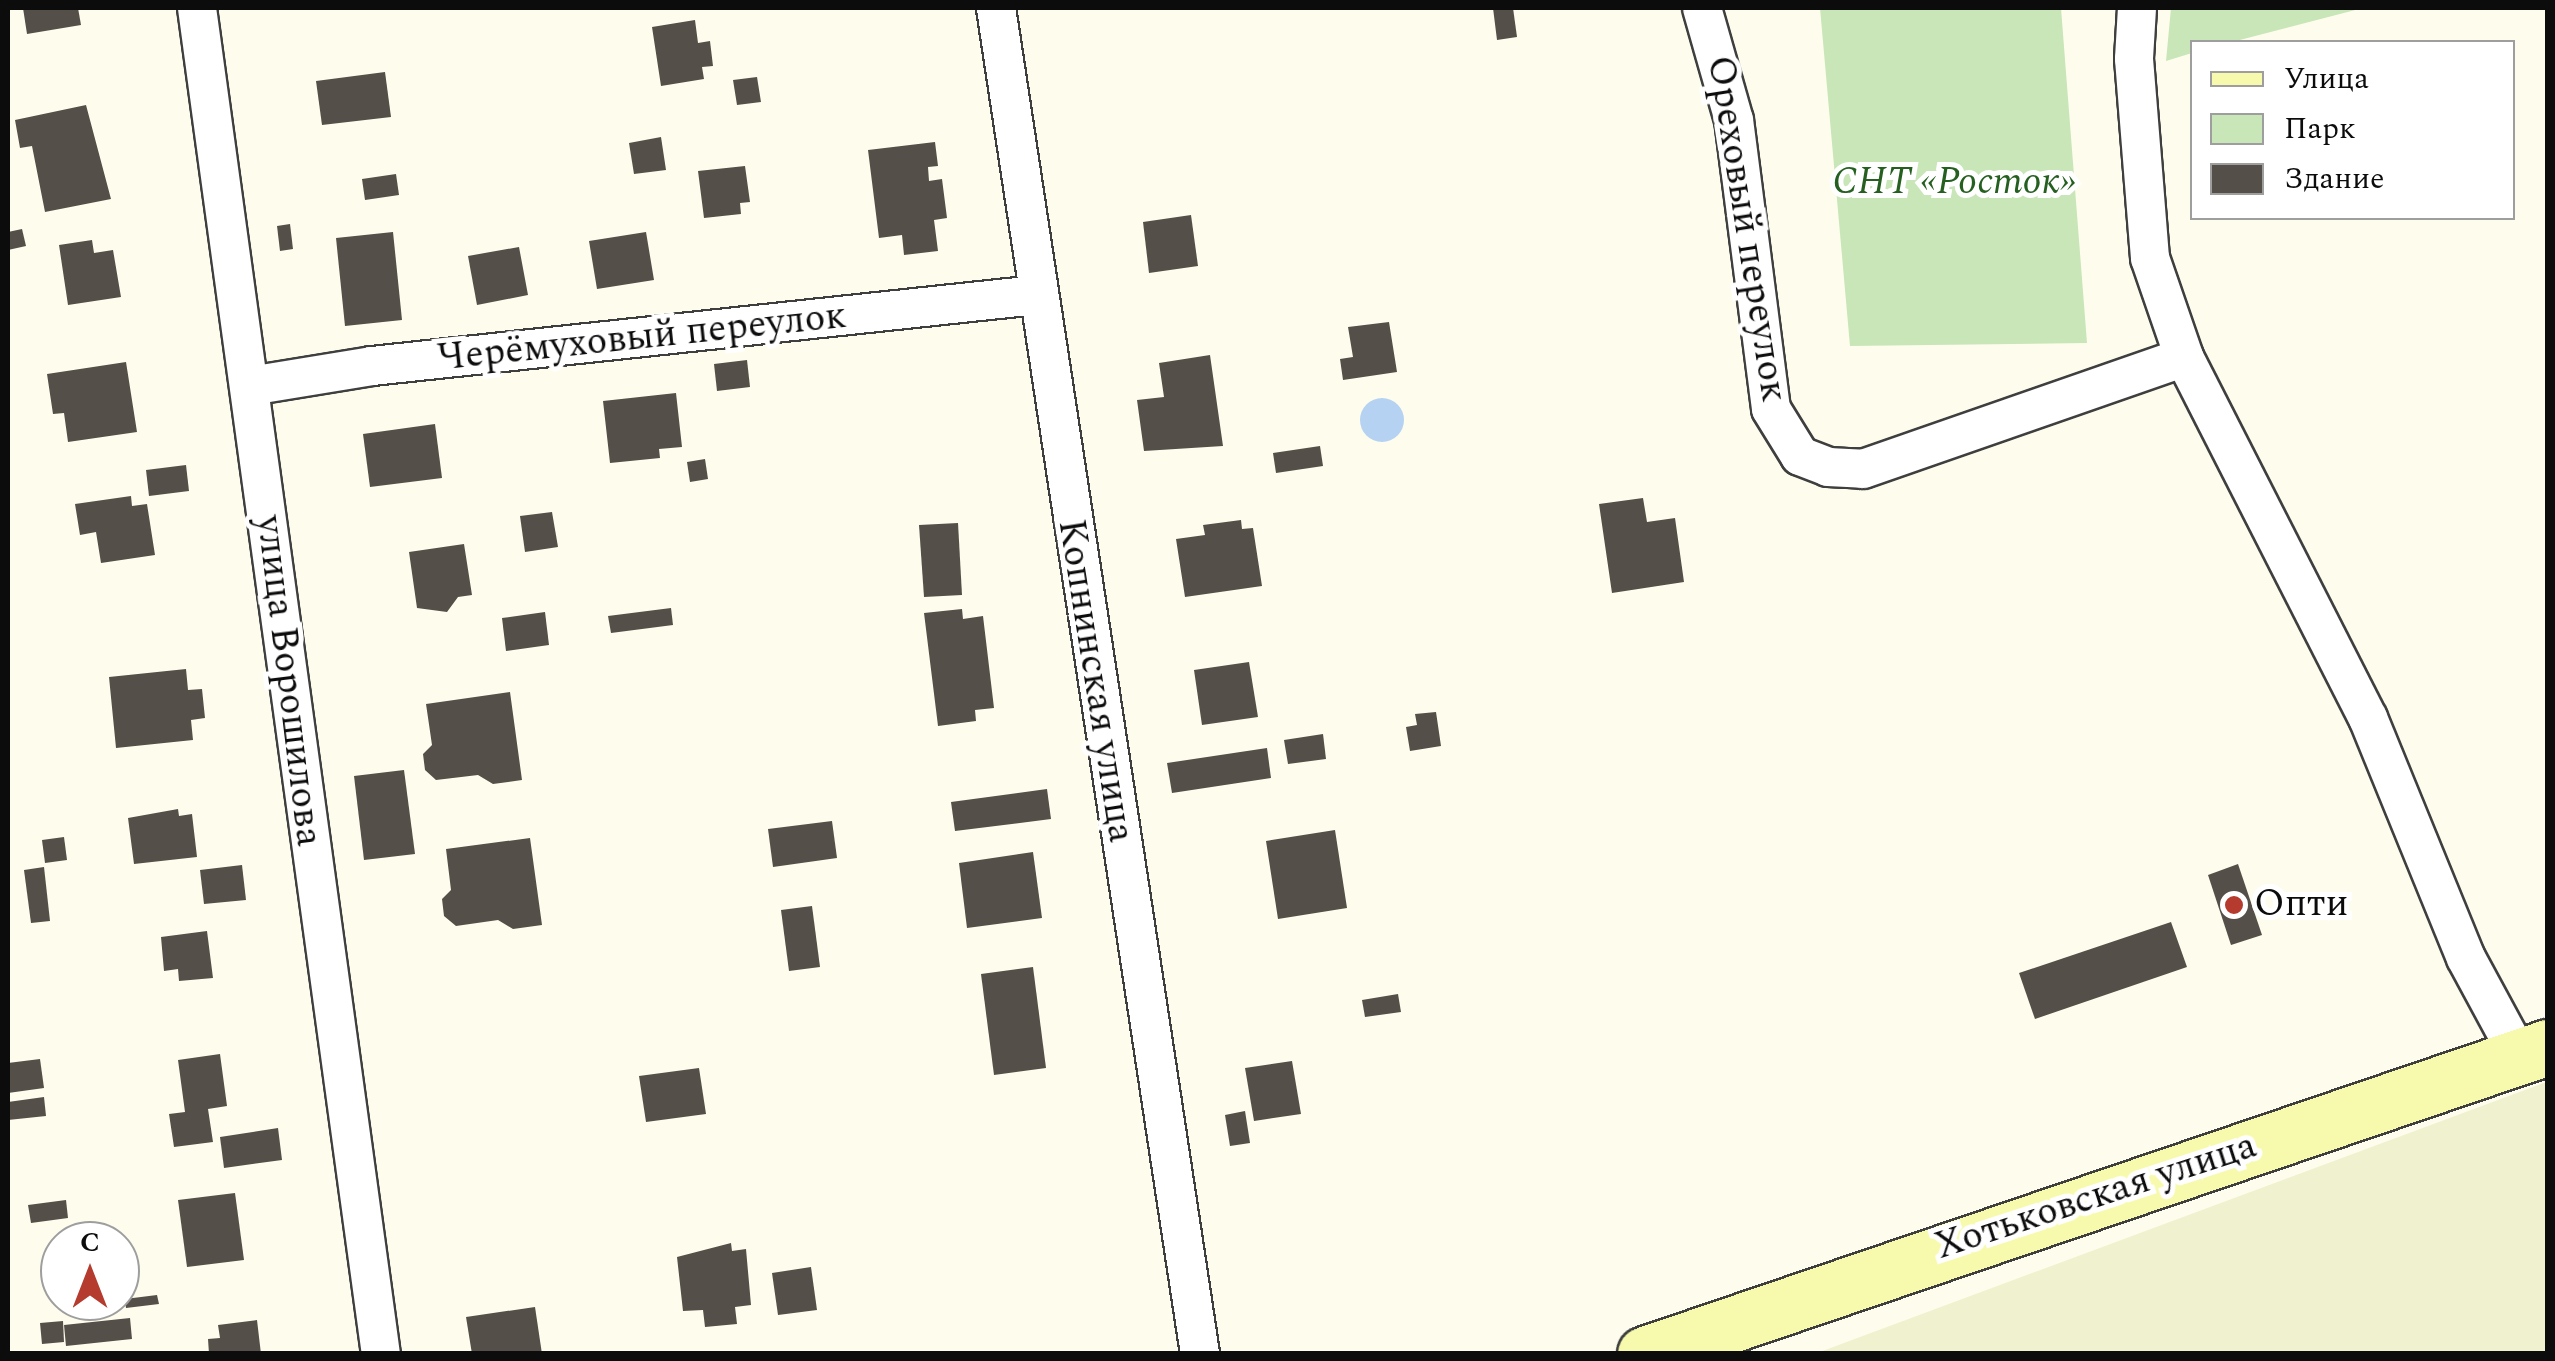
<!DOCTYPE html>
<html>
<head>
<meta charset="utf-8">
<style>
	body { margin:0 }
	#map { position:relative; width:2555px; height:1361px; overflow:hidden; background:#fefded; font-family:Spectral,serif }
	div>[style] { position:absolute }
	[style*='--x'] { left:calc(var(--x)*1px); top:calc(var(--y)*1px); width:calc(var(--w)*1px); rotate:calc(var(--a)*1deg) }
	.farmland>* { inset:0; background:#f0f2cf }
	.green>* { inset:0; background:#c9e6b9 }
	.water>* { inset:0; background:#b5d2f2 }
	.round { border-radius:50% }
	.building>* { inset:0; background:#544f49 }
	.roads { filter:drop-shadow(2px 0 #3f3f3f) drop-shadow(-2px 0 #3f3f3f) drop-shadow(0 2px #3f3f3f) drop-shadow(0 -2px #3f3f3f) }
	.minor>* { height:38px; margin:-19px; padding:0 19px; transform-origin:19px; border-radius:19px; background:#fff }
	.secondary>* { height:55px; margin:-27.5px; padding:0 27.5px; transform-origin:27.5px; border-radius:27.5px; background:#f7faac }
	.dots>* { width:28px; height:28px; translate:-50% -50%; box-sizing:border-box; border:5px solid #fff; border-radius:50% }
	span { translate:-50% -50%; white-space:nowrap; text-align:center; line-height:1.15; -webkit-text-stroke:10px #fff; paint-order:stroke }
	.park-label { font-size:38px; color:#256021; font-style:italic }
	.street-label { font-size:38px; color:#0c0c0c }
	.poi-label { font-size:38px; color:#0c0c0c }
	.left { translate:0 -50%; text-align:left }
	.frame { position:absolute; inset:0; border:10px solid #0c0c0c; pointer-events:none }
	.legend { position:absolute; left:2190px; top:40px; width:325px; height:180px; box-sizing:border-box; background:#fff; border:2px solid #9e9e9e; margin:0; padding:12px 18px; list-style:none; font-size:30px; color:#0c0c0c }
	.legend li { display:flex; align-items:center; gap:20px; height:50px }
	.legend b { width:50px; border:2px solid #9e9e9e }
	.north { position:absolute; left:40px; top:1221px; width:100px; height:100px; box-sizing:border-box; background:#fff; border:2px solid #9e9e9e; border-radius:50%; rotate:0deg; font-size:28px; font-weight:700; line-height:40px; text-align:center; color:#0c0c0c }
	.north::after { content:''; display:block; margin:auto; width:35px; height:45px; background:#b43b2d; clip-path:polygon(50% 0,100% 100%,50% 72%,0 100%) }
</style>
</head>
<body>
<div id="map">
	<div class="farmland">
		<i style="clip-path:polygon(2547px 1082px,2547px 1353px,1817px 1353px,2541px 1084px)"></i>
	</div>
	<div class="green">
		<i style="clip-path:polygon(1820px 8px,2061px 8px,2087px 343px,1850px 346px)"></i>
		<i style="clip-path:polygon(2171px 8px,2363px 8px,2232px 42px,2192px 42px,2192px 53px,2166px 61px)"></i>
	</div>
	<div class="water">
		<i class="round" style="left:1360px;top:398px;width:44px;height:44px"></i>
	</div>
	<div class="building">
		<i style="clip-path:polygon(23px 8px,78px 8px,81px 25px,27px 34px)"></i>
		<i style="clip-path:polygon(1493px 8px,1513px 8px,1517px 37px,1497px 40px)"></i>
		<i style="clip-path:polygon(695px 20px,698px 43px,710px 41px,713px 66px,702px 67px,704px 79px,661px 86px,652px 27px)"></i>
		<i style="clip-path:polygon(385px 72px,391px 117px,322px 125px,316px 81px)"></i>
		<i style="clip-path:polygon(757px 77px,761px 102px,737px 105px,733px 80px)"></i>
		<i style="clip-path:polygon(86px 105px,111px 199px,45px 212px,32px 146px,20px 148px,15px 120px)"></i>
		<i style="clip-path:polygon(661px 137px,666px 170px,634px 174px,629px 143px)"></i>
		<i style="clip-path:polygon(935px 142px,938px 166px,928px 167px,929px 181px,942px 179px,947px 218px,934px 220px,938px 251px,904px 255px,902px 235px,879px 238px,868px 150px)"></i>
		<i style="clip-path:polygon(745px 166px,750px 202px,740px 203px,741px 214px,704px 218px,698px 171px)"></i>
		<i style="clip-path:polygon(396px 174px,399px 195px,365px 200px,362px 179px)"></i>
		<i style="clip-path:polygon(1191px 215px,1198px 266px,1149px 273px,1143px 222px)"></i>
		<i style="clip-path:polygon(290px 224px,293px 249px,280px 251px,277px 226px)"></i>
		<i style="clip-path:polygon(22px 229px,26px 246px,8px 250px,8px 232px)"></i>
		<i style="clip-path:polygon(393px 232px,402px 320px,345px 326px,336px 238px)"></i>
		<i style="clip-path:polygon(646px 232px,654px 280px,597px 289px,589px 241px)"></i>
		<i style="clip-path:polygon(92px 240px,94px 253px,113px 250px,121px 297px,68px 305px,59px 245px)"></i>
		<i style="clip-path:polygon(519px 247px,528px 295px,477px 305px,468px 256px)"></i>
		<i style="clip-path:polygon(1389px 322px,1397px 372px,1343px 380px,1340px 359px,1353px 357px,1348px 327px)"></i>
		<i style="clip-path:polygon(1210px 355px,1223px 446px,1144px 451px,1137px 400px,1164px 397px,1159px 363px)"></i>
		<i style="clip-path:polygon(747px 360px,750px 387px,717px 391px,714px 364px)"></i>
		<i style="clip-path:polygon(126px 362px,137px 432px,68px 442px,64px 413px,53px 414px,47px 374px)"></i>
		<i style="clip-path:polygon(676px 393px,682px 447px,659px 449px,660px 458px,610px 463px,603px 401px)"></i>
		<i style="clip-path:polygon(435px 424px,442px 478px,370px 487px,363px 434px)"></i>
		<i style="clip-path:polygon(1320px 446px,1323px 466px,1276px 473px,1273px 453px)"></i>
		<i style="clip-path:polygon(705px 459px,708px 479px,690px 482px,687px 462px)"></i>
		<i style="clip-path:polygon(186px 465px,189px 491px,149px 496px,146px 470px)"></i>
		<i style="clip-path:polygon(131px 496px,132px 506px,147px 504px,155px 555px,101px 563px,96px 532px,80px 535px,75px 504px)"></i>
		<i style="clip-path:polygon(1643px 498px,1647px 522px,1675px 518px,1684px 582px,1612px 593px,1599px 504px)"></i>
		<i style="clip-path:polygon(552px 512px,558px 547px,525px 552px,520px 516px)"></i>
		<i style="clip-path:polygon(1241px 520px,1242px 529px,1253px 528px,1262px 586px,1185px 597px,1176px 539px,1205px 535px,1203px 525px)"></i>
		<i style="clip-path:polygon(958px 523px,962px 595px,924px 597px,919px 525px)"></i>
		<i style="clip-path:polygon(464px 544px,472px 595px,458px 597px,447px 612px,417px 608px,409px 552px)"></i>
		<i style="clip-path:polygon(671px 608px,673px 625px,611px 633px,608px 616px)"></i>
		<i style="clip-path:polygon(962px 609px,963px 619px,983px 616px,994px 708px,975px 710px,976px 721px,938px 726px,924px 613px)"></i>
		<i style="clip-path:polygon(545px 612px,549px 645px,506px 651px,502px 618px)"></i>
		<i style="clip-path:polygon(1249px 662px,1258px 717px,1202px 725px,1194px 670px)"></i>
		<i style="clip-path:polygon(186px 669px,188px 690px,202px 689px,205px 718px,191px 720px,193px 740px,116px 748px,109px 677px)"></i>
		<i style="clip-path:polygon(510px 692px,522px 780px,493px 784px,478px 775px,436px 780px,425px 770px,423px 754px,432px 745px,426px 704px)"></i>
		<i style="clip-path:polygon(1436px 712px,1441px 746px,1410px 751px,1406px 727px,1417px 725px,1415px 714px)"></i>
		<i style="clip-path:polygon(1323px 734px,1326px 759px,1288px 764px,1284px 740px)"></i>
		<i style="clip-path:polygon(1267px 748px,1271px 778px,1172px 793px,1167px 763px)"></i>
		<i style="clip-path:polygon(404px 770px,415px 854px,364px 860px,354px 776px)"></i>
		<i style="clip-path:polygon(1047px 789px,1051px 819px,955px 831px,951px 802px)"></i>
		<i style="clip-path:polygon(178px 809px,179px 816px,192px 814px,197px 857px,134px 864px,128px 818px)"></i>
		<i style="clip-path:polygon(832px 821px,837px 858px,773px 867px,768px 829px)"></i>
		<i style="clip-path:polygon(1335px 830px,1347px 908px,1278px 919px,1266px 841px)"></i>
		<i style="clip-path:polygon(64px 837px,67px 860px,45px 863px,42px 840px)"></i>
		<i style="clip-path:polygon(530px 838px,542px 925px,513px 929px,498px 920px,456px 926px,444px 916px,442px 899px,451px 890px,446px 849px)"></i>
		<i style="clip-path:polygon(1033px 852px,1042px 918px,967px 928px,959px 863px)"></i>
		<i style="clip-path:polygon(2238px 864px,2262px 935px,2231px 945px,2208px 875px)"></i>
		<i style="clip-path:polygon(242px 865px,246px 900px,204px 904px,200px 870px)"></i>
		<i style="clip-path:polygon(44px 867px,50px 921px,31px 923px,24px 870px)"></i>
		<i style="clip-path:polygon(812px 906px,820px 967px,789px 971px,781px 910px)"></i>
		<i style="clip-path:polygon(2171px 922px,2187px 967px,2035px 1019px,2019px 973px)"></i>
		<i style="clip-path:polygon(207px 931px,213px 978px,179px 981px,178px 969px,164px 971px,161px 937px)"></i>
		<i style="clip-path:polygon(1033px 967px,1046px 1068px,994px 1075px,981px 974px)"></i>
		<i style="clip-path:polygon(1398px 994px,1401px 1012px,1365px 1017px,1362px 1000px)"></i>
		<i style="clip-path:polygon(220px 1054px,227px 1106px,208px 1109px,213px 1142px,174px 1147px,169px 1114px,185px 1112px,178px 1060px)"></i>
		<i style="clip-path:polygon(40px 1059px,44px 1088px,8px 1093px,8px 1063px)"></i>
		<i style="clip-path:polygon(1292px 1061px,1301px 1114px,1254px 1121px,1245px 1068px)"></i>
		<i style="clip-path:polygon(699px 1068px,706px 1114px,646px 1122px,639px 1076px)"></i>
		<i style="clip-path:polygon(44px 1097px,46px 1116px,8px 1120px,8px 1102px)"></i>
		<i style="clip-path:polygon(1245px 1111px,1250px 1143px,1230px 1146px,1225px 1115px)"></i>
		<i style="clip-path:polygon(278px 1128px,282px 1160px,224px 1168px,220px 1137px)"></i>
		<i style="clip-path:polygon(235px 1193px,244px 1260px,187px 1267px,178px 1200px)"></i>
		<i style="clip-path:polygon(66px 1200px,68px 1218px,31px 1223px,28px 1205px)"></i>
		<i style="clip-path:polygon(731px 1243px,732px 1251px,746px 1249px,751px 1305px,735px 1307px,737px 1324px,705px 1327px,703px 1310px,683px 1311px,677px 1257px)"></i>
		<i style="clip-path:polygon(811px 1267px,817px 1310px,778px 1315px,772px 1273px)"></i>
		<i style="clip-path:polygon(157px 1295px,159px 1304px,126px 1308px,125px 1299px)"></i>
		<i style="clip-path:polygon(535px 1307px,542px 1354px,472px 1354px,466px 1317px)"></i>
		<i style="clip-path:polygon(130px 1318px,132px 1339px,66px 1346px,64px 1325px)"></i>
		<i style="clip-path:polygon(257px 1320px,261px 1354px,209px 1354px,208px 1339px,220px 1338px,218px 1325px)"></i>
		<i style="clip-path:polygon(63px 1321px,64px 1342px,42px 1344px,40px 1323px)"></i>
	</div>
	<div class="roads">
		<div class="minor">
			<i style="--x:197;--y:8;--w:1359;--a:82.22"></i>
			<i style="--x:996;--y:8;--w:1361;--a:81.38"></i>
			<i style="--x:1702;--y:8;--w:116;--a:74.1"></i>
			<i style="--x:1734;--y:120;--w:291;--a:82.7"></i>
			<i style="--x:1771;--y:409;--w:55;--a:58.3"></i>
			<i style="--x:1800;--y:456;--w:30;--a:21"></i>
			<i style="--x:1828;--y:467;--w:35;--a:3"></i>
			<i style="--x:1863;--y:469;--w:340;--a:-19.2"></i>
			<i style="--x:2137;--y:8;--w:51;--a:93.4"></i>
			<i style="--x:2134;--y:59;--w:200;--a:85.4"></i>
			<i style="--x:2150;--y:258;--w:105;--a:71"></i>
			<i style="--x:2184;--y:357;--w:405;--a:63"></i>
			<i style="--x:2368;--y:718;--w:259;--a:67.8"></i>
			<i style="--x:2466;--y:958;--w:111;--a:61.6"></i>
			<i style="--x:250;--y:386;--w:124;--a:-9.3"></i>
			<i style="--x:372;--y:366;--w:668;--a:-6.1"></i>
		</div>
		<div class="secondary">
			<i style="--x:1645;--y:1354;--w:954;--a:-18.78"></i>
		</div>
	</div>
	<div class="dots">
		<i style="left:2234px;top:905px;background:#b43b2d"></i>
	</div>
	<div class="park-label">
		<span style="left:1954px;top:183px">СНТ «Росток»</span>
	</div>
	<div class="street-label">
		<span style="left:1746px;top:229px;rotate:81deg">Ореховый переулок</span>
		<span style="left:642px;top:338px;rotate:-6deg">Черёмуховый переулок</span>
		<span style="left:288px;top:681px;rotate:83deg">улица Ворошилова</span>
		<span style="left:1095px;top:681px;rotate:81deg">Копнинская улица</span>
		<span style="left:2096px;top:1197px;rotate:-18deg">Хотьковская улица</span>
	</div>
	<div class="poi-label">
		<span class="left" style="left:2254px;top:905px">Опти</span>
	</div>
	<div class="frame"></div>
	<ul class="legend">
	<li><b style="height:12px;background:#f7faac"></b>Улица</li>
	<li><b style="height:28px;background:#c9e6b9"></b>Парк</li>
	<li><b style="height:28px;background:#544f49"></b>Здание</li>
	</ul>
	<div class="north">С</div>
</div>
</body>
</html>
